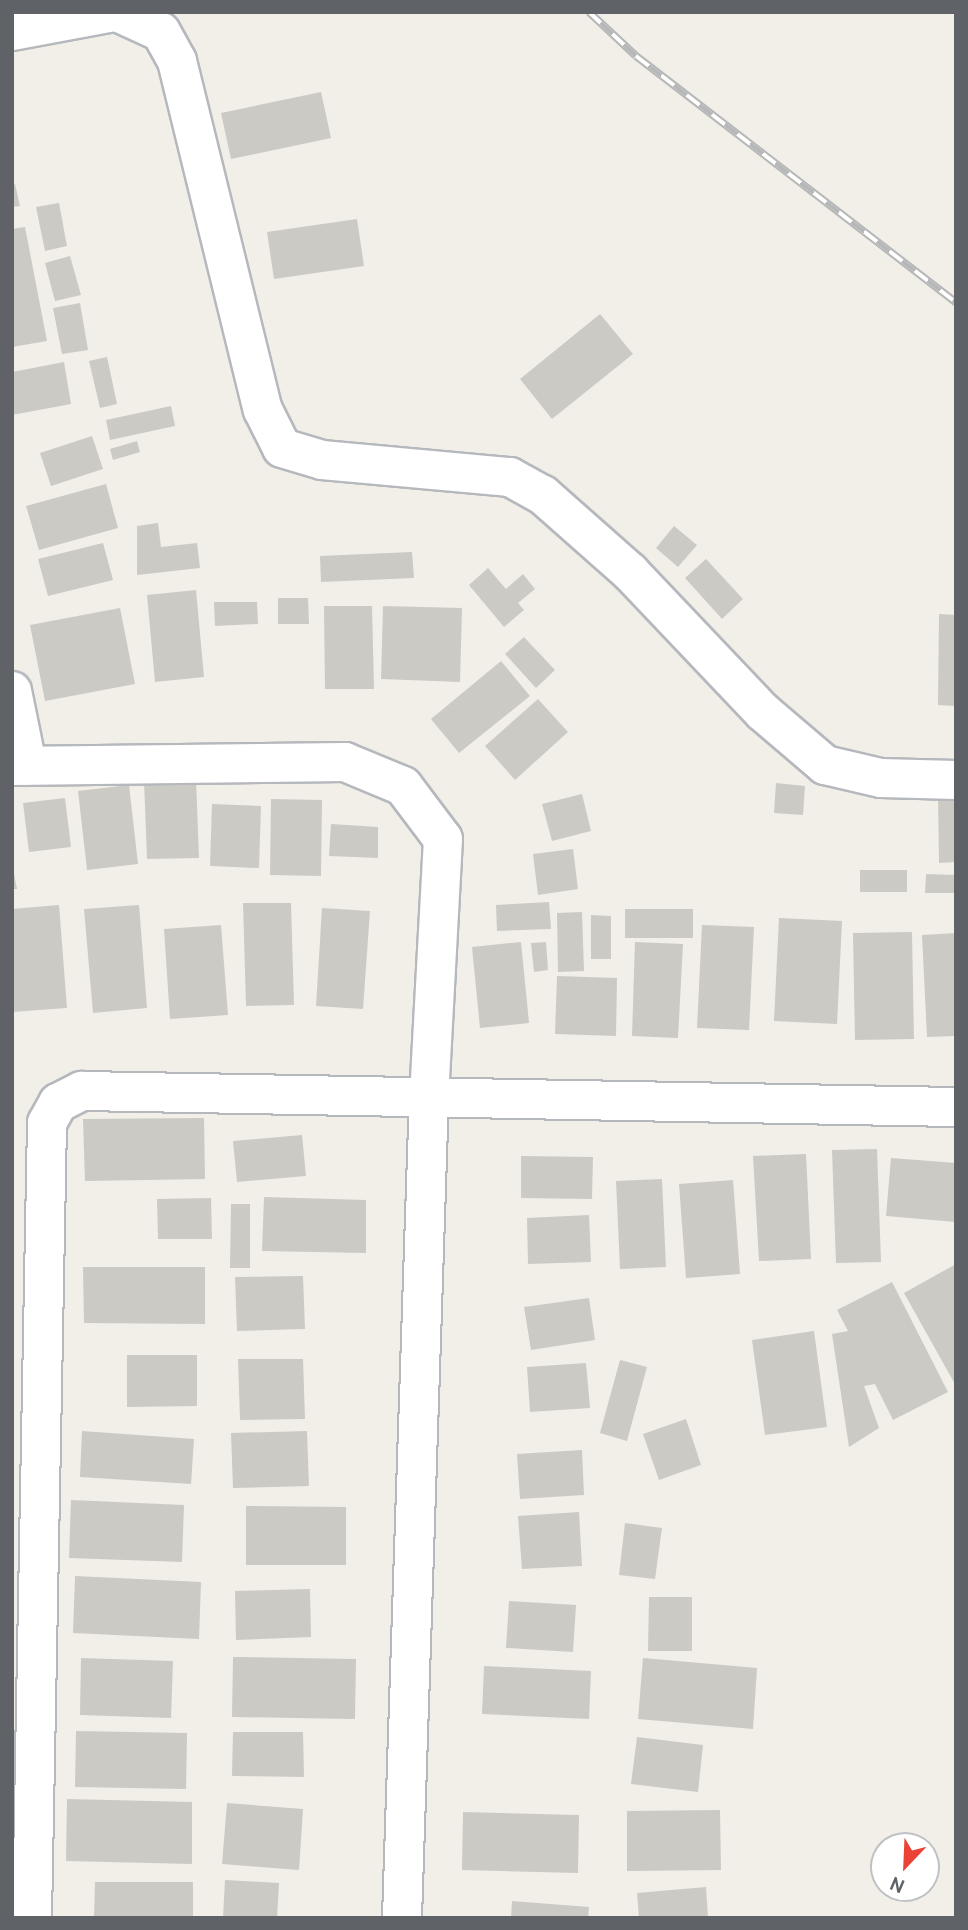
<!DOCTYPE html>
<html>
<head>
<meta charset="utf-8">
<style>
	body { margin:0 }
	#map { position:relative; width:968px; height:1930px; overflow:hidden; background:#f1efe8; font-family:Cabin,sans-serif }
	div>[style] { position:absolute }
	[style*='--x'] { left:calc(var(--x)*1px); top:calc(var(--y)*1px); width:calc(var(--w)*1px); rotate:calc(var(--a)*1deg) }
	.building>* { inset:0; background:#cccac5 }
	.roads { filter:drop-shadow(2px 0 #b5b8bc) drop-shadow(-2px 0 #b5b8bc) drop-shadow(0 2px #b5b8bc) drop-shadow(0 -2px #b5b8bc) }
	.minor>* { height:38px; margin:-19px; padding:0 19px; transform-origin:19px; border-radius:19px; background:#fff }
	.rail>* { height:8px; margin-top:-4px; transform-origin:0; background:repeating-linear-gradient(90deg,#fff 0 16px,#b6b7b8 0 32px); box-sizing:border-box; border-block:2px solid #b6b7b8 }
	span { translate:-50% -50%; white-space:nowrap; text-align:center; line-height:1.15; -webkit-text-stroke:6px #fff; paint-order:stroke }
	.frame { position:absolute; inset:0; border:14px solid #5f6368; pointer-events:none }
	.north { position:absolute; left:870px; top:1832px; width:70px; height:70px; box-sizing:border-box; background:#fff; border:2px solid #bfc1c3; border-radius:50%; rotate:203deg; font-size:19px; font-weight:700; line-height:28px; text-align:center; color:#5f6368 }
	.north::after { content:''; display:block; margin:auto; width:24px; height:32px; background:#ea4335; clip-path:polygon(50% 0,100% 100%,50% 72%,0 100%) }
</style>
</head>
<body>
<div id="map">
	<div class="building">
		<i style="clip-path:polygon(321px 92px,331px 138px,231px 159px,221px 113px)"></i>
		<i style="clip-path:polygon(15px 184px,20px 206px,12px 207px,12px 185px)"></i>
		<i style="clip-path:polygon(59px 203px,67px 246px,45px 251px,36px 207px)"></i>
		<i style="clip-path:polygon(357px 219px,364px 266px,274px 279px,267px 232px)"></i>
		<i style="clip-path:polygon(25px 227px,47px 341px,12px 347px,12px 229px)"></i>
		<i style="clip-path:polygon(70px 256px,81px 295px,55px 301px,45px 263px)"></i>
		<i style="clip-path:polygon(80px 303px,88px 350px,62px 354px,53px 308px)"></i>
		<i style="clip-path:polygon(600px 314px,633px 354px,552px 419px,520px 379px)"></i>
		<i style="clip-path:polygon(107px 357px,117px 404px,100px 408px,89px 361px)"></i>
		<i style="clip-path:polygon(64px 362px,71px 404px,12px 415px,12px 372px)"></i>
		<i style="clip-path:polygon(171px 406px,175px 426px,110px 440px,106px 420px)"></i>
		<i style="clip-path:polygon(92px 436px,103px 469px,51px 486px,40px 453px)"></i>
		<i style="clip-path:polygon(137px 441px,140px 452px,113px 460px,110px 449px)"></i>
		<i style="clip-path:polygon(106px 484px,118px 528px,39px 550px,26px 506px)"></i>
		<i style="clip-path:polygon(158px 523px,161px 547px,197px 543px,200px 568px,137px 575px,137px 526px)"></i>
		<i style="clip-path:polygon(674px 526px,697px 545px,678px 567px,656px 548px)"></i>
		<i style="clip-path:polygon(103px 543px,113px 580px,48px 596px,38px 559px)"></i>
		<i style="clip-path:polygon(412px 552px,414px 578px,321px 582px,320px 556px)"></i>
		<i style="clip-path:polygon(706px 559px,743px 599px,722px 619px,685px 578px)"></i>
		<i style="clip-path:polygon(488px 568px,506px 589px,523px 574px,535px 589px,518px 603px,524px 610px,504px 627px,469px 585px)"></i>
		<i style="clip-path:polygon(196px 590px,204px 677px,155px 682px,147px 595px)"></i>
		<i style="clip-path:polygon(278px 598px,308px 598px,309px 624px,278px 624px)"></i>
		<i style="clip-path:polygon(214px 602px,257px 602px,258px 624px,215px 626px)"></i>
		<i style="clip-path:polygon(324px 606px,372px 606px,374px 689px,325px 689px)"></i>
		<i style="clip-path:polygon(383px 606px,462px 608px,460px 682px,381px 679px)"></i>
		<i style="clip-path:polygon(120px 608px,135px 684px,45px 701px,30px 625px)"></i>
		<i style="clip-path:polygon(939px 614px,956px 615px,956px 706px,938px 705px)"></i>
		<i style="clip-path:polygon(524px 637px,555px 670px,536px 688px,505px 654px)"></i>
		<i style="clip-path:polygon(501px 661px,530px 696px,459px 753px,431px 719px)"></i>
		<i style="clip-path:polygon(538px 699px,568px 732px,515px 780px,485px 746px)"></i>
		<i style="clip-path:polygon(196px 779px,199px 858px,147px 859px,144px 780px)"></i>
		<i style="clip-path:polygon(776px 783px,805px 786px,803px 815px,774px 813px)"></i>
		<i style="clip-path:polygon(129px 785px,138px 864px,87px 870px,78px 791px)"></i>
		<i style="clip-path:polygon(582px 794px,591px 831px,552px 841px,542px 804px)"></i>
		<i style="clip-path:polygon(938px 794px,956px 794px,956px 862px,939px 863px)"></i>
		<i style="clip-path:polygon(65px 798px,71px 847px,29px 852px,23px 803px)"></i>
		<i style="clip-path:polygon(271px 799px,322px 800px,321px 876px,270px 875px)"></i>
		<i style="clip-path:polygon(212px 804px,261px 806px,259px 868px,210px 866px)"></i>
		<i style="clip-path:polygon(331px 824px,378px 827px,378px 858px,329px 856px)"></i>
		<i style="clip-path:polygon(573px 849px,578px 889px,538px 895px,533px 854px)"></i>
		<i style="clip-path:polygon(12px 863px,17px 889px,12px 889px)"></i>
		<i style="clip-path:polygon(860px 870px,907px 870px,907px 892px,860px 892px)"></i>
		<i style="clip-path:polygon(926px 874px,956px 875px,956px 893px,925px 893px)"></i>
		<i style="clip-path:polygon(549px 902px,551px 929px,497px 931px,496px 905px)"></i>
		<i style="clip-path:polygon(243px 903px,291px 903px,294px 1005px,246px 1006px)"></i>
		<i style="clip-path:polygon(59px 905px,67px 1008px,12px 1012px,12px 909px)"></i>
		<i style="clip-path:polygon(139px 905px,147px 1008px,93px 1013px,84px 909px)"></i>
		<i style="clip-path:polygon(322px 908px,370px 911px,363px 1009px,316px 1006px)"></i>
		<i style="clip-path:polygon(625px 909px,693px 909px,693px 938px,625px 938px)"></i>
		<i style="clip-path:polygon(582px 912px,584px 971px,558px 972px,557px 913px)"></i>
		<i style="clip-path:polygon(591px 915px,611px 916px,611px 959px,591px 959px)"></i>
		<i style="clip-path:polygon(779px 918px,842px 921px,837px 1024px,774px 1021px)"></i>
		<i style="clip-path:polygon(221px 925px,228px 1015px,170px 1019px,164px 929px)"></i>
		<i style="clip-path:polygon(702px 925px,754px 927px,749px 1030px,697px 1028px)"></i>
		<i style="clip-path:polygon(912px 932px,914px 1039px,855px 1040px,853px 933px)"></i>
		<i style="clip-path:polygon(956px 933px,956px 1036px,927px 1037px,922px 935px)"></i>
		<i style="clip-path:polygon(521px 942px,529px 1023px,480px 1028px,472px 947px)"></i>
		<i style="clip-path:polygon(546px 942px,548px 970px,534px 972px,531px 943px)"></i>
		<i style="clip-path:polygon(635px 942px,683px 944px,678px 1038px,632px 1036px)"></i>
		<i style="clip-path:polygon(557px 976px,617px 978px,616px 1036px,555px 1034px)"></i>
		<i style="clip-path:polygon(204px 1118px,205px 1179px,85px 1181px,83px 1119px)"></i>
		<i style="clip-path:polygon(302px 1135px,306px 1176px,237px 1182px,233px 1141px)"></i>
		<i style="clip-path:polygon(877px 1149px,881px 1262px,836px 1263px,832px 1150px)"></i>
		<i style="clip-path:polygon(806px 1154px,811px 1259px,759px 1261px,753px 1156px)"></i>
		<i style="clip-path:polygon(521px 1156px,593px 1157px,592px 1199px,521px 1198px)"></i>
		<i style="clip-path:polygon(891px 1158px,956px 1163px,956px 1222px,886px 1216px)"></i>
		<i style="clip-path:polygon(662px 1179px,666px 1267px,620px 1269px,616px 1181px)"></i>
		<i style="clip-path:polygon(733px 1180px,740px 1274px,686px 1278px,679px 1184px)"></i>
		<i style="clip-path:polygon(264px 1197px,366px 1200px,366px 1253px,262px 1251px)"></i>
		<i style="clip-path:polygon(211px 1198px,212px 1239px,158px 1239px,157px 1199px)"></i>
		<i style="clip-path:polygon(231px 1204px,250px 1204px,250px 1268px,230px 1268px)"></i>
		<i style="clip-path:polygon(589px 1215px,591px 1262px,528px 1264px,527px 1218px)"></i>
		<i style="clip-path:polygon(956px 1264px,956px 1386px,904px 1293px)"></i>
		<i style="clip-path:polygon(83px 1267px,205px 1267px,205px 1324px,84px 1323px)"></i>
		<i style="clip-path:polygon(303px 1276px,305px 1329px,237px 1331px,235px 1277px)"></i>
		<i style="clip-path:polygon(892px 1282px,948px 1392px,893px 1420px,875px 1384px,864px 1386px,879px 1428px,849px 1447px,832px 1334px,848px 1331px,837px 1310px)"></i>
		<i style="clip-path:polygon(589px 1298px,595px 1340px,531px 1350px,524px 1307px)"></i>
		<i style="clip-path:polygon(814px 1331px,827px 1427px,765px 1435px,752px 1340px)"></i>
		<i style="clip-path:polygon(127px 1355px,197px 1355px,197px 1406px,127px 1407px)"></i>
		<i style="clip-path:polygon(238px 1359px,303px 1359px,305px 1419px,240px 1420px)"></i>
		<i style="clip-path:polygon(620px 1360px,647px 1367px,627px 1441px,600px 1433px)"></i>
		<i style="clip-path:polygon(586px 1363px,590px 1408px,530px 1412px,527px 1367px)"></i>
		<i style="clip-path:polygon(686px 1419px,701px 1465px,659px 1480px,643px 1434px)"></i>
		<i style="clip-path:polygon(82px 1431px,194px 1439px,191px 1484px,80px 1477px)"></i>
		<i style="clip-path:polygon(307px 1431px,309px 1486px,233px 1488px,231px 1433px)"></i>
		<i style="clip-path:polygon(582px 1450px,584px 1495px,520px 1499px,517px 1454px)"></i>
		<i style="clip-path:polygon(71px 1500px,184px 1505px,182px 1562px,69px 1558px)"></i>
		<i style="clip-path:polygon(246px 1506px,346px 1507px,346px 1565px,246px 1565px)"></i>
		<i style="clip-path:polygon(579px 1512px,582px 1566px,522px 1569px,518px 1516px)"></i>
		<i style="clip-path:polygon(625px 1523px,662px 1528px,655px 1579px,619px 1575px)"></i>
		<i style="clip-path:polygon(75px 1576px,201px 1582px,199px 1639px,73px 1633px)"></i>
		<i style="clip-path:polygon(310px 1589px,311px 1637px,236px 1640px,235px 1591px)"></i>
		<i style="clip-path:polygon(649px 1597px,692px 1597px,692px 1651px,648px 1651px)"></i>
		<i style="clip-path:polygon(509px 1601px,576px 1605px,573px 1652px,506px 1648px)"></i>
		<i style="clip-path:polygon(233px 1657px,356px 1659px,355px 1719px,232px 1717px)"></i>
		<i style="clip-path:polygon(81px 1658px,173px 1661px,171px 1718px,80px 1715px)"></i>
		<i style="clip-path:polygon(643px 1658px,757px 1668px,753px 1729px,638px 1719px)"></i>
		<i style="clip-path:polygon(484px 1666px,591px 1671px,589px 1719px,482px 1714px)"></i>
		<i style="clip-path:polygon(76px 1731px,187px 1733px,186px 1789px,75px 1787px)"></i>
		<i style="clip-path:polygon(233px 1732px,303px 1732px,304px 1777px,232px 1776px)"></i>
		<i style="clip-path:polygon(637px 1737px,703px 1745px,698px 1792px,631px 1784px)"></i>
		<i style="clip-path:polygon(67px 1799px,192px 1802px,192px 1864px,66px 1861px)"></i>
		<i style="clip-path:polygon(227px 1803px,303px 1809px,299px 1870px,222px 1864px)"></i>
		<i style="clip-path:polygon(720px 1810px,721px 1870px,627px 1871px,627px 1811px)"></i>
		<i style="clip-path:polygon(463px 1812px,579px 1815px,578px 1873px,462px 1870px)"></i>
		<i style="clip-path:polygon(225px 1880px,279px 1883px,277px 1918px,223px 1918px)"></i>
		<i style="clip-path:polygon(95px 1882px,193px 1882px,193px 1918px,94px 1918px)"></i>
		<i style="clip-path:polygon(706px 1887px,708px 1918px,639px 1918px,637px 1893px)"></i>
		<i style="clip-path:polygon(512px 1901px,589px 1907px,588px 1918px,511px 1918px)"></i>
	</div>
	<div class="roads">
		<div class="minor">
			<i style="--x:117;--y:12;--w:48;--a:24.4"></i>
			<i style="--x:161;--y:32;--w:33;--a:61"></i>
			<i style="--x:177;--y:61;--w:359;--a:76.2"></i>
			<i style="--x:263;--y:410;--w:42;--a:63.4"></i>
			<i style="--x:282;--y:448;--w:42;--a:16.7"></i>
			<i style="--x:322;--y:460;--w:189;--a:5.2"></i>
			<i style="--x:510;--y:477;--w:38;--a:29"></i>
			<i style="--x:543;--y:495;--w:116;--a:41.5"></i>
			<i style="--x:630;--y:572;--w:193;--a:46.5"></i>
			<i style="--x:763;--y:712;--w:82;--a:40.5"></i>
			<i style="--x:825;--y:765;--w:57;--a:13.1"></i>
			<i style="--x:881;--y:778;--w:75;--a:1.5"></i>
			<i style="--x:12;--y:31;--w:105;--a:-10.5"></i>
			<i style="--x:12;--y:691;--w:76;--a:78.5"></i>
			<i style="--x:12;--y:766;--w:333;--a:-0.7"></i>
			<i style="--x:345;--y:762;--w:63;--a:22.5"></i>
			<i style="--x:403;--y:786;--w:66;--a:53"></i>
			<i style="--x:443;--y:839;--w:256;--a:93.1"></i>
			<i style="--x:429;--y:1095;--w:823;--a:91.88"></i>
			<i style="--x:32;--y:1918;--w:795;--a:-88.92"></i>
			<i style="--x:47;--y:1123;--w:23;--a:-61"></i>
			<i style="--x:58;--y:1103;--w:27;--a:-27"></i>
			<i style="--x:82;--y:1091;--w:874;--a:1.05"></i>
		</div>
	</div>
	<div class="rail">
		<i style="--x:589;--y:12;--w:64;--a:43.1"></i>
		<i style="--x:636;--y:56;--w:404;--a:37.6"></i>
	</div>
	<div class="frame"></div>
	<div class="north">N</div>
</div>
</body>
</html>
